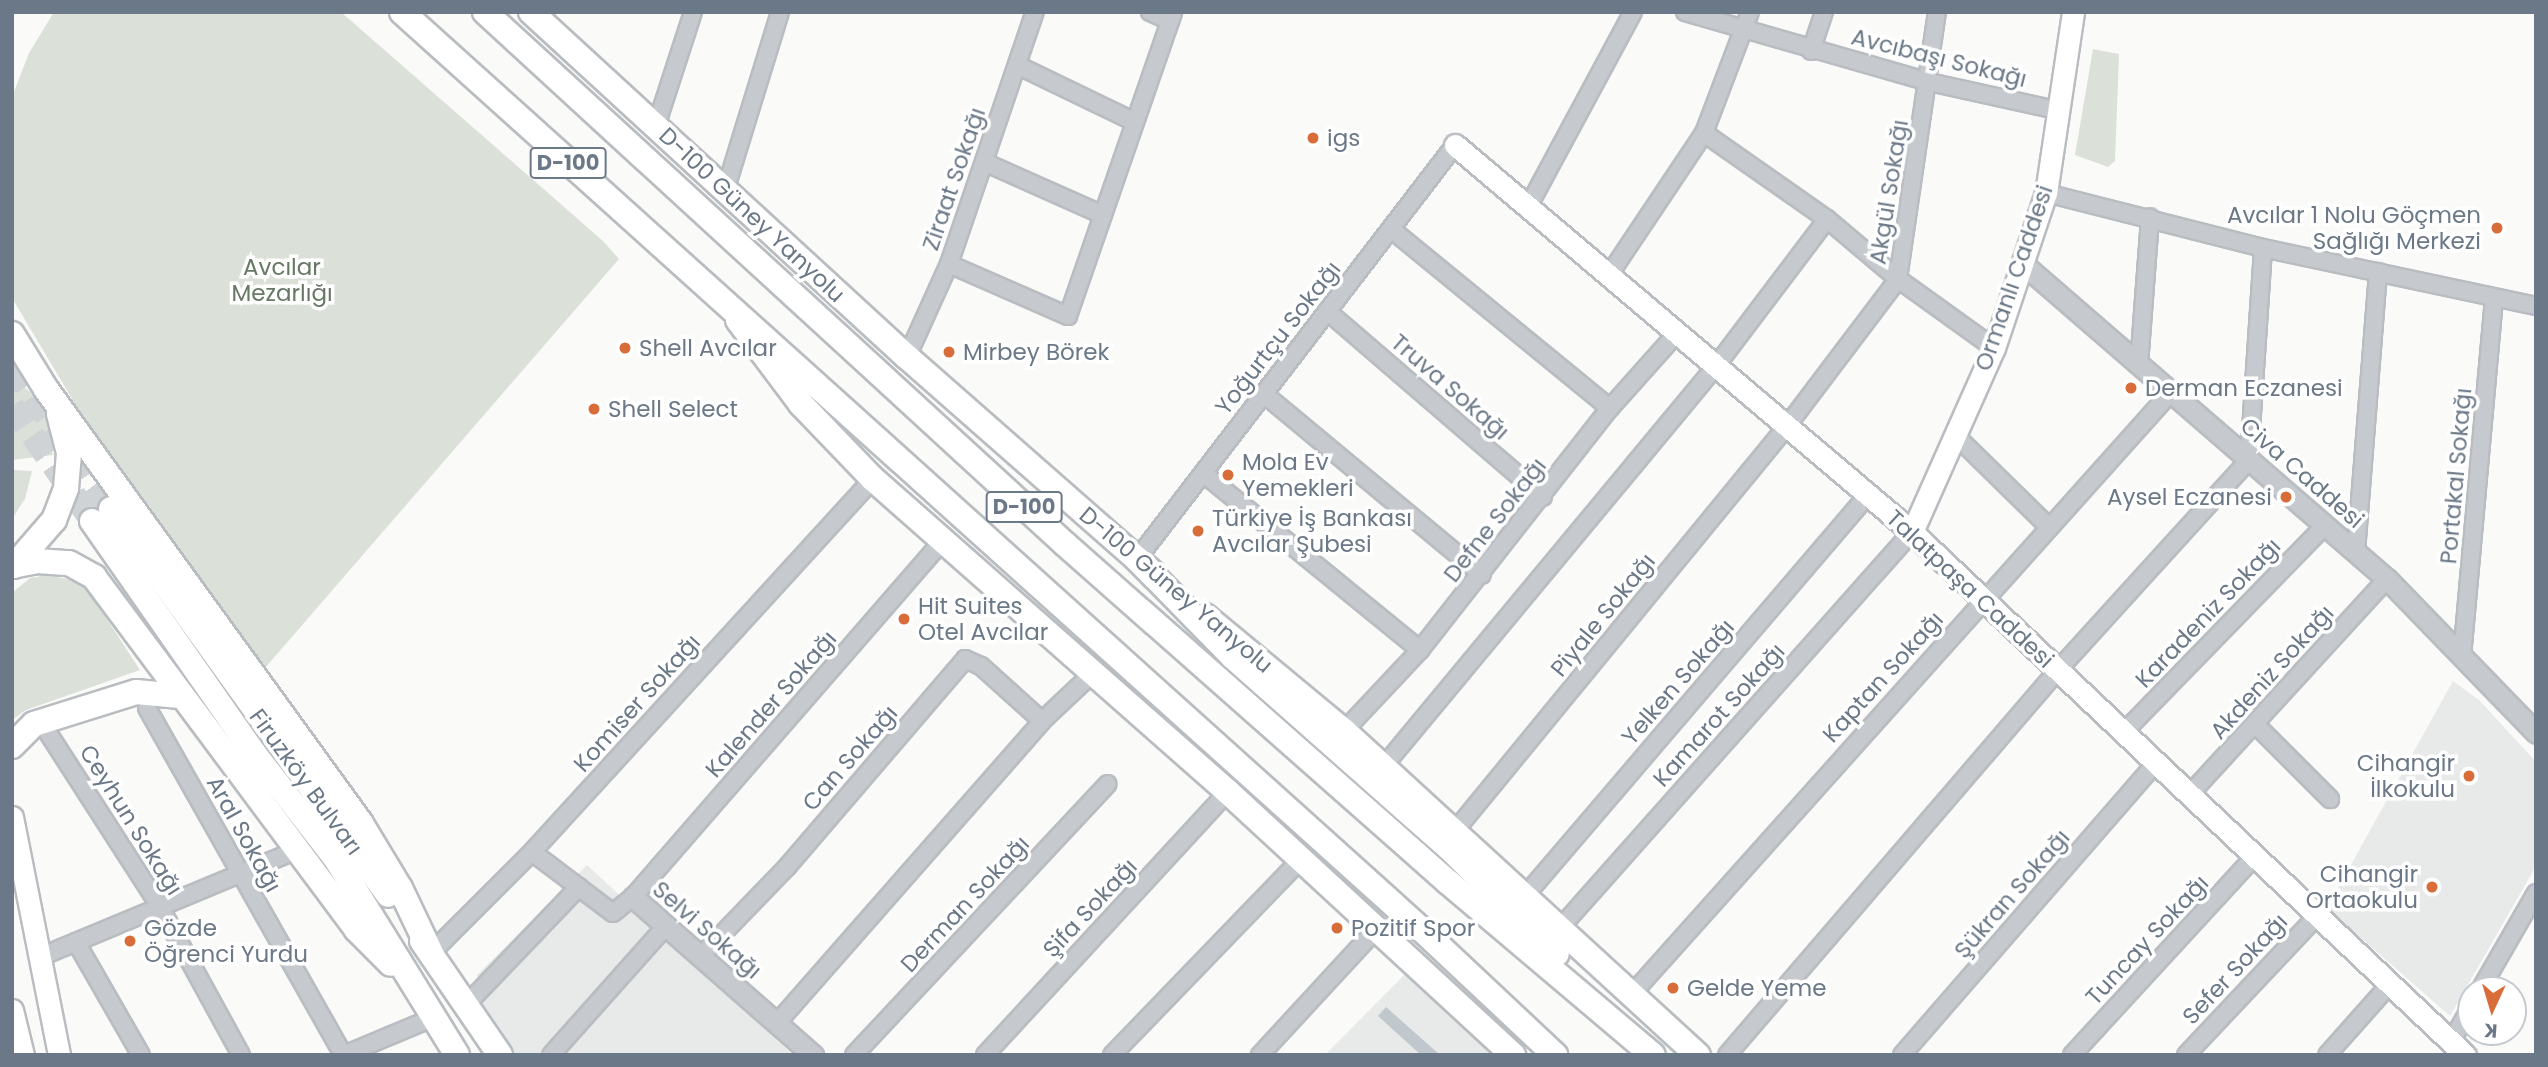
<!DOCTYPE html>
<html>
<head>
<meta charset="utf-8">
<style>
	body { margin:0 }
	#map { position:relative; width:2548px; height:1067px; overflow:hidden; background:#fafaf8; font-family:Poppins,sans-serif }
	div>[style] { position:absolute }
	[style*='--x'] { left:calc(var(--x)*1px); top:calc(var(--y)*1px); width:calc(var(--w)*1px); rotate:calc(var(--a)*1deg) }
	.built>* { inset:0; background:#e8e9e9 }
	.green>* { inset:0; background:#dbe1d9 }
	.water>* { inset:0; background:#c0c8cd }
	.primary-tunnel>* { height:24px; margin-top:-12px; transform-origin:0; background:repeating-linear-gradient(90deg,#cfd3d6 0 24px,transparent 0 36px) }
	.roads { filter:drop-shadow(2px 0 #b9bdc1) drop-shadow(-2px 0 #b9bdc1) drop-shadow(0 2px #b9bdc1) drop-shadow(0 -2px #b9bdc1) }
	.minor>* { height:16px; margin:-8px; padding:0 8px; transform-origin:8px; border-radius:8px; background:#c6c9cd }
	.tertiary>* { height:19px; margin:-9.5px; padding:0 9.5px; transform-origin:9.5px; border-radius:9.5px; background:#c6c9cd }
	.secondary>* { height:21px; margin:-10.5px; padding:0 10.5px; transform-origin:10.5px; border-radius:10.5px; background:#fff }
	.primary>* { height:24px; margin:-12px; padding:0 12px; transform-origin:12px; border-radius:12px; background:#fff }
	.trunk>* { height:24px; margin:-12px; padding:0 12px; transform-origin:12px; border-radius:12px; background:#fff }
	.dots>* { width:19px; height:19px; translate:-50% -50%; box-sizing:border-box; border:4px solid #fff; border-radius:50% }
	span { translate:-50% -50%; white-space:nowrap; text-align:center; line-height:1.15; -webkit-text-stroke:7px #fff; paint-order:stroke }
	.shield-label span { padding:2px 5px; background:#fff; border:2px solid; border-radius:5px; -webkit-text-stroke-width:0 }
	.shield-label { font-size:21px; color:#6b7887; font-weight:700 }
	.street-label { font-size:23px; color:#6b7887 }
	.poi-label { font-size:23px; color:#6b7887 }
	.left { translate:0 -50%; text-align:left }
	.right { translate:-100% -50%; text-align:right }
	.park-label { font-size:23px; color:#677965 }
	.frame { position:absolute; inset:0; border:14px solid #6b7887; pointer-events:none }
	.north { position:absolute; left:2457px; top:976px; width:70px; height:70px; box-sizing:border-box; background:#fff; border:2px solid #c4c9cf; border-radius:50%; rotate:184deg; font-size:19px; font-weight:700; line-height:28px; text-align:center; color:#6b7887 }
	.north::after { content:''; display:block; margin:auto; width:24px; height:32px; background:#d96d39; clip-path:polygon(50% 0,100% 100%,50% 72%,0 100%) }
</style>
</head>
<body>
<div id="map">
	<div class="built">
		<i style="clip-path:polygon(2453px 681px,2480px 701px,2536px 762px,2536px 866px,2450px 1016px,2327px 908px)"></i>
		<i style="clip-path:polygon(587px 865px,793px 1055px,507px 1055px,479px 1003px,477px 975px)"></i>
		<i style="clip-path:polygon(1407px 972px,1497px 1055px,1325px 1055px)"></i>
	</div>
	<div class="green">
		<i style="clip-path:polygon(54px 12px,341px 12px,603px 241px,619px 259px,265px 668px,84px 419px,12px 298px,12px 97px,29px 53px)"></i>
		<i style="clip-path:polygon(2093px 49px,2119px 54px,2115px 161px,2108px 167px,2075px 155px)"></i>
		<i style="clip-path:polygon(12px 376px,30px 392px,46px 419px,53px 455px,12px 460px)"></i>
		<i style="clip-path:polygon(12px 470px,32px 471px,25px 499px,12px 519px)"></i>
		<i style="clip-path:polygon(48px 575px,76px 581px,90px 593px,140px 670px,26px 710px,12px 720px,12px 593px,30px 578px)"></i>
	</div>
	<div class="water">
		<i style="clip-path:polygon(1386px 1007px,1440px 1055px,1421px 1055px,1378px 1016px)"></i>
	</div>
	<div class="primary-tunnel">
		<i style="--x:12;--y:367;--w:173;--a:55.1"></i>
		<i style="--x:12;--y:406;--w:140;--a:55.2"></i>
	</div>
	<div class="roads">
		<div class="minor">
			<i style="--x:1150;--y:12;--w:22;--a:24"></i>
			<i style="--x:1685;--y:12;--w:254;--a:16"></i>
			<i style="--x:1929;--y:82;--w:135;--a:12.4"></i>
			<i style="--x:1811;--y:51;--w:41;--a:-71.6"></i>
			<i style="--x:1017;--y:65;--w:131;--a:25.8"></i>
			<i style="--x:656;--y:126;--w:120;--a:-72"></i>
			<i style="--x:1704;--y:133;--w:150;--a:35"></i>
			<i style="--x:1827;--y:219;--w:93;--a:40.2"></i>
			<i style="--x:1898;--y:279;--w:118;--a:35.7"></i>
			<i style="--x:984;--y:162;--w:130;--a:24"></i>
			<i style="--x:725;--y:191;--w:187;--a:-72.9"></i>
			<i style="--x:2046;--y:193;--w:224;--a:14.2"></i>
			<i style="--x:2263;--y:248;--w:279;--a:12"></i>
			<i style="--x:1528;--y:207;--w:221;--a:-61.7"></i>
			<i style="--x:1391;--y:229;--w:283;--a:39.3"></i>
			<i style="--x:949;--y:264;--w:130;--a:23.6"></i>
			<i style="--x:1068;--y:316;--w:322;--a:-70.9"></i>
			<i style="--x:1609;--y:275;--w:171;--a:-56.2"></i>
			<i style="--x:1704;--y:133;--w:129;--a:-69.2"></i>
			<i style="--x:1327;--y:311;--w:285;--a:40.7"></i>
			<i style="--x:907;--y:357;--w:102;--a:-65.7"></i>
			<i style="--x:949;--y:264;--w:266;--a:-71.2"></i>
			<i style="--x:2139;--y:365;--w:148;--a:-85.7"></i>
			<i style="--x:1264;--y:394;--w:283;--a:39.7"></i>
			<i style="--x:1955;--y:435;--w:132;--a:44.4"></i>
			<i style="--x:1203;--y:473;--w:280;--a:39.2"></i>
			<i style="--x:2356;--y:552;--w:281;--a:-85.5"></i>
			<i style="--x:1137;--y:559;--w:522;--a:-52.47"></i>
			<i style="--x:2462;--y:657;--w:360;--a:-84.9"></i>
			<i style="--x:147;--y:708;--w:399;--a:60.5"></i>
			<i style="--x:41;--y:722;--w:220;--a:57.2"></i>
			<i style="--x:160;--y:907;--w:169;--a:61.3"></i>
			<i style="--x:2256;--y:725;--w:105;--a:45"></i>
			<i style="--x:1344;--y:731;--w:111;--a:-46.8"></i>
			<i style="--x:1420;--y:650;--w:308;--a:-51.9"></i>
			<i style="--x:1610;--y:408;--w:101;--a:-48.2"></i>
			<i style="--x:2124;--y:732;--w:289;--a:-45.8"></i>
			<i style="--x:1383;--y:767;--w:521;--a:-50.29"></i>
			<i style="--x:1716;--y:366;--w:184;--a:-52.9"></i>
			<i style="--x:2190;--y:794;--w:292;--a:-47.5"></i>
			<i style="--x:1454;--y:832;--w:525;--a:-50.64"></i>
			<i style="--x:1787;--y:426;--w:184;--a:-52.9"></i>
			<i style="--x:1898;--y:279;--w:270;--a:-81.7"></i>
			<i style="--x:532;--y:852;--w:101;--a:37"></i>
			<i style="--x:613;--y:913;--w:26;--a:-39"></i>
			<i style="--x:633;--y:897;--w:472;--a:-49"></i>
			<i style="--x:1524;--y:897;--w:528;--a:-49.46"></i>
			<i style="--x:1560;--y:928;--w:530;--a:-48.37"></i>
			<i style="--x:76;--y:942;--w:130;--a:60.1"></i>
			<i style="--x:431;--y:953;--w:143;--a:-45"></i>
			<i style="--x:532;--y:852;--w:505;--a:-47.57"></i>
			<i style="--x:701;--y:956;--w:124;--a:-46"></i>
			<i style="--x:787;--y:867;--w:274;--a:-49.4"></i>
			<i style="--x:965;--y:659;--w:17;--a:24"></i>
			<i style="--x:981;--y:666;--w:82;--a:42"></i>
			<i style="--x:40;--y:957;--w:278;--a:-22.6"></i>
			<i style="--x:2480;--y:990;--w:112;--a:-60"></i>
			<i style="--x:1631;--y:995;--w:809;--a:-48.15"></i>
			<i style="--x:467;--y:1004;--w:162;--a:-46.3"></i>
			<i style="--x:777;--y:1023;--w:402;--a:-48.7"></i>
			<i style="--x:1042;--y:721;--w:70;--a:-43.3"></i>
			<i style="--x:2451;--y:1042;--w:40;--a:-60.3"></i>
			<i style="--x:344;--y:1055;--w:99;--a:-22.7"></i>
			<i style="--x:551;--y:1055;--w:173;--a:-48.3"></i>
			<i style="--x:854;--y:1055;--w:371;--a:-46.9"></i>
			<i style="--x:985;--y:1055;--w:358;--a:-47.3"></i>
			<i style="--x:1112;--y:1055;--w:274;--a:-46"></i>
			<i style="--x:1260;--y:1055;--w:174;--a:-47.3"></i>
			<i style="--x:1727;--y:1055;--w:508;--a:-49.31"></i>
			<i style="--x:2058;--y:670;--w:284;--a:-47.7"></i>
			<i style="--x:2249;--y:460;--w:212;--a:-86.2"></i>
			<i style="--x:1902;--y:1055;--w:387;--a:-49"></i>
			<i style="--x:2072;--y:1055;--w:270;--a:-47.4"></i>
			<i style="--x:2186;--y:1055;--w:192;--a:-46.7"></i>
			<i style="--x:2327;--y:1055;--w:95;--a:-48.4"></i>
		</div>
		<div class="tertiary">
			<i style="--x:2023;--y:264;--w:481;--a:40.9"></i>
			<i style="--x:2387;--y:579;--w:214;--a:45.9"></i>
			<i style="--x:633;--y:897;--w:240;--a:41.3"></i>
		</div>
		<div class="secondary">
			<i style="--x:1455;--y:145;--w:599;--a:40.26"></i>
			<i style="--x:1912;--y:532;--w:761;--a:43.4"></i>
			<i style="--x:1912;--y:532;--w:201;--a:-66"></i>
			<i style="--x:1994;--y:348;--w:163;--a:-71.5"></i>
			<i style="--x:2046;--y:193;--w:183;--a:-81.5"></i>
			<i style="--x:12;--y:817;--w:243;--a:78.8"></i>
			<i style="--x:12;--y:1010;--w:46;--a:76.3"></i>
		</div>
		<div class="primary">
			<i style="--x:531;--y:12;--w:510;--a:42.54"></i>
			<i style="--x:907;--y:357;--w:326;--a:41.3"></i>
			<i style="--x:738;--y:320;--w:105;--a:53.1"></i>
			<i style="--x:801;--y:404;--w:104;--a:46.2"></i>
			<i style="--x:873;--y:479;--w:473;--a:41.4"></i>
			<i style="--x:1228;--y:792;--w:388;--a:42.7"></i>
			<i style="--x:12;--y:334;--w:65;--a:58.3"></i>
			<i style="--x:46;--y:389;--w:535;--a:54.05"></i>
			<i style="--x:360;--y:822;--w:77;--a:58.8"></i>
			<i style="--x:400;--y:888;--w:72;--a:64.5"></i>
			<i style="--x:111;--y:509;--w:475;--a:54.3"></i>
			<i style="--x:92;--y:521;--w:282;--a:55.1"></i>
			<i style="--x:253;--y:752;--w:135;--a:52.2"></i>
			<i style="--x:336;--y:859;--w:230;--a:58.3"></i>
			<i style="--x:12;--y:566;--w:25;--a:-11"></i>
			<i style="--x:37;--y:561;--w:32;--a:4"></i>
			<i style="--x:69;--y:563;--w:29;--a:29"></i>
			<i style="--x:94;--y:577;--w:439;--a:53.3"></i>
			<i style="--x:356;--y:929;--w:49;--a:45"></i>
			<i style="--x:14;--y:566;--w:61;--a:-49"></i>
			<i style="--x:54;--y:520;--w:34;--a:-69"></i>
			<i style="--x:66;--y:488;--w:35;--a:-85"></i>
			<i style="--x:69;--y:453;--w:40;--a:-104.4"></i>
			<i style="--x:1205;--y:616;--w:180;--a:39.6"></i>
			<i style="--x:1344;--y:731;--w:480;--a:42.5"></i>
			<i style="--x:12;--y:746;--w:31;--a:-45"></i>
			<i style="--x:34;--y:724;--w:107;--a:-17.4"></i>
			<i style="--x:136;--y:692;--w:44;--a:5.2"></i>
			<i style="--x:422;--y:941;--w:138;--a:55.6"></i>
		</div>
		<div class="trunk">
			<i style="--x:402;--y:12;--w:1372;--a:41.99"></i>
			<i style="--x:1422;--y:930;--w:183;--a:43.2"></i>
			<i style="--x:485;--y:12;--w:787;--a:42.53"></i>
			<i style="--x:1065;--y:544;--w:511;--a:41.43"></i>
			<i style="--x:1448;--y:882;--w:268;--a:40.2"></i>
			<i style="--x:1137;--y:559;--w:137;--a:45.6"></i>
			<i style="--x:1233;--y:657;--w:288;--a:41.5"></i>
			<i style="--x:1449;--y:848;--w:151;--a:44.5"></i>
		</div>
	</div>
	<div class="dots">
		<i style="left:1313px;top:138px;background:#d96d39"></i>
		<i style="left:2497px;top:228px;background:#d96d39"></i>
		<i style="left:625px;top:348px;background:#d96d39"></i>
		<i style="left:949px;top:352px;background:#d96d39"></i>
		<i style="left:2131px;top:388px;background:#d96d39"></i>
		<i style="left:594px;top:409px;background:#d96d39"></i>
		<i style="left:1228px;top:475px;background:#d96d39"></i>
		<i style="left:2286px;top:497px;background:#d96d39"></i>
		<i style="left:1198px;top:531px;background:#d96d39"></i>
		<i style="left:904px;top:619px;background:#d96d39"></i>
		<i style="left:2469px;top:776px;background:#d96d39"></i>
		<i style="left:2432px;top:887px;background:#d96d39"></i>
		<i style="left:1337px;top:928px;background:#d96d39"></i>
		<i style="left:130px;top:941px;background:#d96d39"></i>
		<i style="left:1673px;top:988px;background:#d96d39"></i>
	</div>
	<div class="shield-label">
		<span style="left:568px;top:163px">D-100</span>
		<span style="left:1024px;top:507px">D-100</span>
	</div>
	<div class="street-label">
		<span style="left:1939px;top:58px;rotate:14deg">Avcıbaşı Sokağı</span>
		<span style="left:954px;top:179px;rotate:-71deg">Ziraat Sokağı</span>
		<span style="left:1889px;top:192px;rotate:-81deg">Akgül Sokağı</span>
		<span style="left:752px;top:215px;rotate:43deg">D-100 Güney Yanyolu</span>
		<span style="left:2014px;top:278px;rotate:-71deg">Ormanlı Caddesi</span>
		<span style="left:1278px;top:338px;rotate:-52deg">Yoğurtçu Sokağı</span>
		<span style="left:1450px;top:387px;rotate:41deg">Truva Sokağı</span>
		<span style="left:2302px;top:473px;rotate:41deg">Civa Caddesi</span>
		<span style="left:2456px;top:476px;rotate:-85deg">Portakal Sokağı</span>
		<span style="left:1495px;top:520px;rotate:-52deg">Defne Sokağı</span>
		<span style="left:1970px;top:589px;rotate:43deg">Talatpaşa Caddesi</span>
		<span style="left:1176px;top:590px;rotate:40deg">D-100 Güney Yanyolu</span>
		<span style="left:2208px;top:613px;rotate:-46deg">Karadeniz Sokağı</span>
		<span style="left:1603px;top:615px;rotate:-51deg">Piyale Sokağı</span>
		<span style="left:2272px;top:672px;rotate:-48deg">Akdeniz Sokağı</span>
		<span style="left:1883px;top:677px;rotate:-48deg">Kaptan Sokağı</span>
		<span style="left:1678px;top:682px;rotate:-49deg">Yelken Sokağı</span>
		<span style="left:637px;top:703px;rotate:-48deg">Komiser Sokağı</span>
		<span style="left:771px;top:704px;rotate:-49deg">Kalender Sokağı</span>
		<span style="left:1719px;top:715px;rotate:-48deg">Kamarot Sokağı</span>
		<span style="left:850px;top:758px;rotate:-49deg">Can Sokağı</span>
		<span style="left:306px;top:782px;rotate:54deg">Firuzköy Bulvarı</span>
		<span style="left:131px;top:820px;rotate:58deg">Ceyhun Sokağı</span>
		<span style="left:244px;top:834px;rotate:61deg">Aral Sokağı</span>
		<span style="left:2012px;top:894px;rotate:-49deg">Şükran Sokağı</span>
		<span style="left:965px;top:904px;rotate:-47deg">Derman Sokağı</span>
		<span style="left:1090px;top:908px;rotate:-47deg">Şifa Sokağı</span>
		<span style="left:707px;top:930px;rotate:41deg">Selvi Sokağı</span>
		<span style="left:2147px;top:940px;rotate:-47deg">Tuncay Sokağı</span>
		<span style="left:2235px;top:969px;rotate:-47deg">Sefer Sokağı</span>
	</div>
	<div class="poi-label">
		<span class="left" style="left:1327px;top:138px">igs</span>
		<span class="right" style="left:2481px;top:228px">Avcılar 1 Nolu Göçmen<br>Sağlığı Merkezi</span>
		<span class="left" style="left:639px;top:348px">Shell Avcılar</span>
		<span class="left" style="left:963px;top:352px">Mirbey Börek</span>
		<span class="left" style="left:2145px;top:388px">Derman Eczanesi</span>
		<span class="left" style="left:608px;top:409px">Shell Select</span>
		<span class="left" style="left:1242px;top:475px">Mola Ev<br>Yemekleri</span>
		<span class="right" style="left:2272px;top:497px">Aysel Eczanesi</span>
		<span class="left" style="left:1212px;top:531px">Türkiye İş Bankası<br>Avcılar Şubesi</span>
		<span class="left" style="left:918px;top:619px">Hit Suites<br>Otel Avcılar</span>
		<span class="right" style="left:2455px;top:776px">Cihangir<br>İlkokulu</span>
		<span class="right" style="left:2418px;top:887px">Cihangir<br>Ortaokulu</span>
		<span class="left" style="left:144px;top:941px">Gözde<br>Öğrenci Yurdu</span>
		<span class="left" style="left:1351px;top:928px">Pozitif Spor</span>
		<span class="left" style="left:1687px;top:988px">Gelde Yeme</span>
	</div>
	<div class="park-label">
		<span style="left:282px;top:280px">Avcılar<br>Mezarlığı</span>
	</div>
	<div class="frame"></div>
	<div class="north">K</div>
</div>
</body>
</html>
